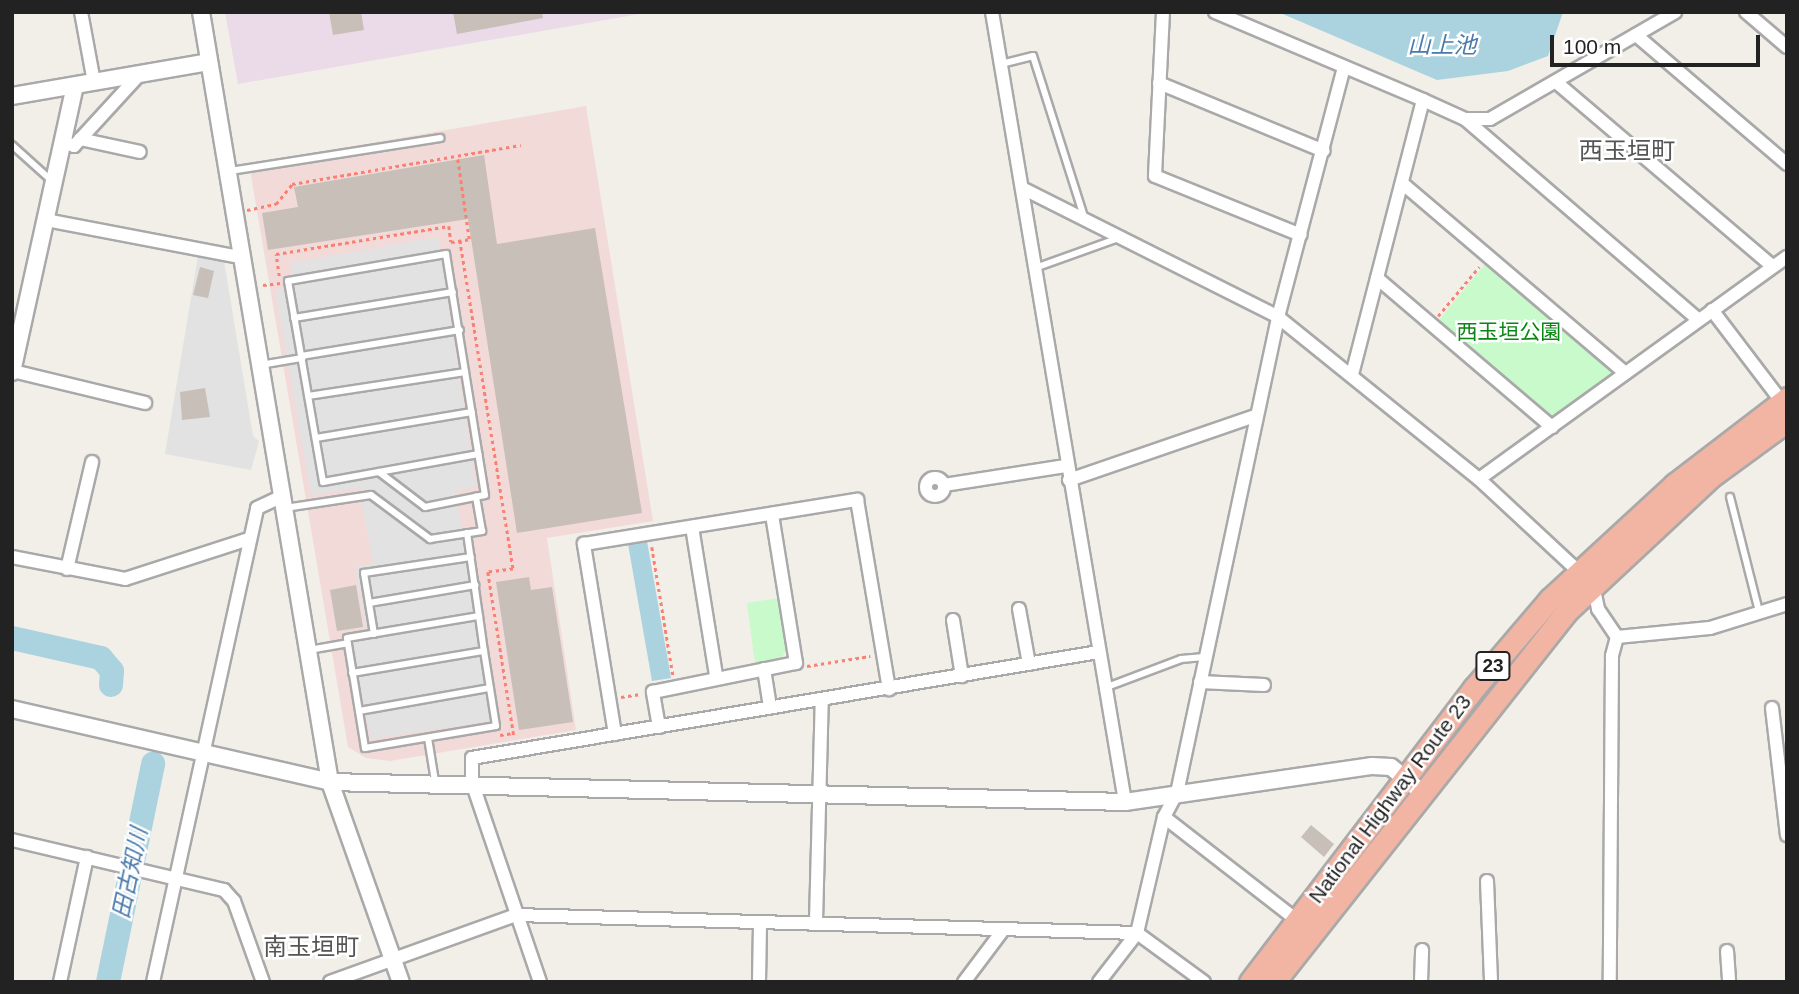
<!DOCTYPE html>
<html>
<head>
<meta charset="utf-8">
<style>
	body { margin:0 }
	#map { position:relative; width:1799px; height:994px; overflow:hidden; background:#f2efe9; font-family:Helvetica,"Noto Sans JP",sans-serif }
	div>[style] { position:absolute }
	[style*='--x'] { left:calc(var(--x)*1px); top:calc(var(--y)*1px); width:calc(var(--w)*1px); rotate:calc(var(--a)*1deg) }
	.commercial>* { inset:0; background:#f2dad9 }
	.industrial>* { inset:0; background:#ebdbe8 }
	.park>* { inset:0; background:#c8facc }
	.parking>* { inset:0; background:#e2e2e2 }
	.water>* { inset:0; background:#aad3df }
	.river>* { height:24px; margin:-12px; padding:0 12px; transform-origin:12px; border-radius:12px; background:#aad3df }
	.building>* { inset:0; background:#c7bfb8 }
	.path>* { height:2.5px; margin-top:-1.25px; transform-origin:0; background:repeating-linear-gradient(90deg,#fa8072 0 3.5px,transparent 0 7px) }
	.roads { filter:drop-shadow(2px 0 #a9a9a9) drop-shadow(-2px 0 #a9a9a9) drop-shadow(0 2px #a9a9a9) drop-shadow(0 -2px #a9a9a9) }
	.service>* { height:6px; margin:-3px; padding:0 3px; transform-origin:3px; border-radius:3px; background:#fff }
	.minor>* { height:12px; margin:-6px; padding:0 6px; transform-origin:6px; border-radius:6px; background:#fff }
	.minor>.ring { margin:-6px; padding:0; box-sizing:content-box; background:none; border:12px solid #fff; border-radius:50% }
	.tertiary>* { height:16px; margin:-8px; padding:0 8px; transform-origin:8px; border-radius:8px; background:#fff }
	.trunk>* { height:21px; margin:-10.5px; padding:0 10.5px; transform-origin:10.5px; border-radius:10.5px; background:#f2b4a3 }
	span { translate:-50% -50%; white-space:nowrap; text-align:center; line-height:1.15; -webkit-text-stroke:5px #fff; paint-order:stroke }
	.shield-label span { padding:2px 5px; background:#fff; border:2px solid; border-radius:5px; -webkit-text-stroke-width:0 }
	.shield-label { font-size:19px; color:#222; font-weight:700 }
	.park-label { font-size:21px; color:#0c8416 }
	.street-label { font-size:21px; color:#222 }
	.water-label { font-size:23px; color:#4a7aab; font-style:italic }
	.quarter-label { font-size:24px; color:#555 }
	.frame { position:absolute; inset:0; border:14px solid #222; pointer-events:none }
	.scale { position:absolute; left:1550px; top:35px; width:210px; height:32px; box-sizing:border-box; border:4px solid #222; border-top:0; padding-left:9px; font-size:21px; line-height:24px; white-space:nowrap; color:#222; -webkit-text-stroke:5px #fff; paint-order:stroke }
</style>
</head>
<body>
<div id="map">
	<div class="commercial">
		<i style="clip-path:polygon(586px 106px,653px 521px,547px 538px,576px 730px,390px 761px,366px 758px,348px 747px,249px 164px)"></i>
	</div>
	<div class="industrial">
		<i style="clip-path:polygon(225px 12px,651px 12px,238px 84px)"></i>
	</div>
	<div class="park">
		<i style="clip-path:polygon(1487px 262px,1612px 369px,1611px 377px,1556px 416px,1547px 415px,1438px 321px)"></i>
		<i style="clip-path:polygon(779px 598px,788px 648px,780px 660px,755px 664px,747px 603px)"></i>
	</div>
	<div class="parking">
		<i style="clip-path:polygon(438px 237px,476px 487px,456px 491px,491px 721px,370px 739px,351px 632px,366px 629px,355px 567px,373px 563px,359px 488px,311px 495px,275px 290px,294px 288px,290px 263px)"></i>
		<i style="clip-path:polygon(198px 256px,224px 261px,253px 436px,259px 441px,251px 470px,165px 454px)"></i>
	</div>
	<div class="water">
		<i style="clip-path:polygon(1278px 12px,1563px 12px,1548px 56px,1508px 71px,1437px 80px)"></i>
		<i style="clip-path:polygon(647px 541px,671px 678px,652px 681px,628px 544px)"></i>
	</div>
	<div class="river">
		<i style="--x:12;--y:638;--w:91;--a:12.7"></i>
		<i style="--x:101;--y:658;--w:17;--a:50"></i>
		<i style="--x:112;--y:671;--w:14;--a:94"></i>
		<i style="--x:108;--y:982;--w:223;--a:-78.3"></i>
	</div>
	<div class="building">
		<i style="clip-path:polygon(329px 12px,361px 12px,364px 30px,333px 35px)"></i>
		<i style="clip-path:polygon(453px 12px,542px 12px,543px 18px,457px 34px)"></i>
		<i style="clip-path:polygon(484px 155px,497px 244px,595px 228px,642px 513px,517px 533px,468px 219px,268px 250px,262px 213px,298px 207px,294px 187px)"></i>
		<i style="clip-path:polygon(200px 267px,214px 271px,208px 298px,193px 295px)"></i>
		<i style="clip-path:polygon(205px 388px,210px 417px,182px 420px,180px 392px)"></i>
		<i style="clip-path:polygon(529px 577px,531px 590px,552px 587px,573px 722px,519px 730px,496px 582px)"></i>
		<i style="clip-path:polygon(356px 585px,363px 627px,337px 631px,330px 590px)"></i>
		<i style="clip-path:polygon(1311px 825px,1334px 844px,1324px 857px,1301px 837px)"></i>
	</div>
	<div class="path">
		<i style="--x:247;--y:210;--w:30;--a:-12"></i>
		<i style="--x:276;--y:204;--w:26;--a:-51"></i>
		<i style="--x:292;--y:184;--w:232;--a:-9.7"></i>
		<i style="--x:460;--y:240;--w:333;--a:80.8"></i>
		<i style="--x:513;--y:569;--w:25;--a:173"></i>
		<i style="--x:488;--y:572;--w:167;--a:81"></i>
		<i style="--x:279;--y:276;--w:22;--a:-98"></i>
		<i style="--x:276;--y:254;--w:175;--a:-9.2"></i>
		<i style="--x:449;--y:226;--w:16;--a:83"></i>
		<i style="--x:451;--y:242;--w:18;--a:-9"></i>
		<i style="--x:469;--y:239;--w:84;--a:-98.2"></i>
		<i style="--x:263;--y:285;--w:17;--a:-7"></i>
		<i style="--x:1438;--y:316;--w:64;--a:-50.1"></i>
		<i style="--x:652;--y:547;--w:130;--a:80.7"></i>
		<i style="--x:807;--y:666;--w:64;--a:-9"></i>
		<i style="--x:621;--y:697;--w:18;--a:-9"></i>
		<i style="--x:500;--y:735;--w:13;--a:-9"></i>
	</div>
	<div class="roads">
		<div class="service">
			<i style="--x:1001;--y:64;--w:33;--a:-14"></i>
			<i style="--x:1033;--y:56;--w:172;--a:72.4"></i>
			<i style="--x:12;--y:145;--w:54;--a:42"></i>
			<i style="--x:230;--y:171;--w:213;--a:-8.9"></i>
			<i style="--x:1035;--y:268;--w:89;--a:-19.7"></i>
			<i style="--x:294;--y:318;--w:161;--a:-9.3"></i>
			<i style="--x:301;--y:356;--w:161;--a:-9.3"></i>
			<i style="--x:260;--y:365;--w:43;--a:-9.5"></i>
			<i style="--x:308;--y:396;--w:159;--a:-8.7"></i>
			<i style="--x:316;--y:438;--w:158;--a:-9.5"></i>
			<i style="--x:379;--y:472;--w:58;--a:37.3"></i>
			<i style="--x:425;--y:507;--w:61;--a:-11.3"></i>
			<i style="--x:485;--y:495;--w:244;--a:-99.2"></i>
			<i style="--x:446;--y:254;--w:160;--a:170.3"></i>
			<i style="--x:288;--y:281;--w:204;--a:80.1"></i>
			<i style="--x:323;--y:482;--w:158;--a:-10.2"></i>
			<i style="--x:1730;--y:497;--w:119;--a:75.8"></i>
			<i style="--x:285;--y:508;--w:87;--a:-8.6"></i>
			<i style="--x:371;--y:495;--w:74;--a:36.7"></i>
			<i style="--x:430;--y:539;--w:53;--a:-8.7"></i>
			<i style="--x:482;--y:531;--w:35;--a:-100"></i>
			<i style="--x:467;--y:533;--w:84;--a:81.8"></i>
			<i style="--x:479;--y:616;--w:35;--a:82"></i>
			<i style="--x:484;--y:651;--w:76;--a:80.9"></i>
			<i style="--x:496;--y:726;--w:133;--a:170.5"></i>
			<i style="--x:365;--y:748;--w:111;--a:-99.3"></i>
			<i style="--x:347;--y:638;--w:134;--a:-9.5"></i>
			<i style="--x:369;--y:603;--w:108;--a:-9.6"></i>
			<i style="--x:374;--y:634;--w:62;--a:-99.3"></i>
			<i style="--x:364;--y:573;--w:108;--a:-8.5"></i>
			<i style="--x:309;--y:650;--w:39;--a:-10"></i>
			<i style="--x:352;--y:673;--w:134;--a:-9.5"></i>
			<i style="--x:1107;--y:687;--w:79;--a:-20.7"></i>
			<i style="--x:1181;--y:659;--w:23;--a:-5"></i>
			<i style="--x:359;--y:711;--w:133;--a:-10"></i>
			<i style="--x:428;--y:738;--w:44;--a:80.8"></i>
		</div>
		<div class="minor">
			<i style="--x:81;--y:12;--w:71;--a:79.5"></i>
			<i style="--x:992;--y:12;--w:801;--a:80.44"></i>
			<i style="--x:1163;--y:12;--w:164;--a:92.8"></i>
			<i style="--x:1155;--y:176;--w:157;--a:22"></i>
			<i style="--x:1215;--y:12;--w:226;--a:22.9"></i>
			<i style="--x:1423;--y:100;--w:284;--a:104.5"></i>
			<i style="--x:1746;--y:12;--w:54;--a:40.5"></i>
			<i style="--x:1636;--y:35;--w:199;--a:40.5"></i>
			<i style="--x:1556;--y:82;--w:284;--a:40.4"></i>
			<i style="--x:1159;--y:83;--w:178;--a:22.4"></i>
			<i style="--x:1423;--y:100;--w:46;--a:24.3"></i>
			<i style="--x:1465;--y:119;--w:25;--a:0"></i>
			<i style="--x:1490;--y:119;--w:214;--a:-30"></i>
			<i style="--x:1465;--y:119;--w:308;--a:40.7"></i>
			<i style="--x:80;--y:139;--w:61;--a:12.2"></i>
			<i style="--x:62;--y:141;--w:13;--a:23"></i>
			<i style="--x:74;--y:146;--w:98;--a:-47.5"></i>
			<i style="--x:1402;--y:183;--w:293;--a:40.4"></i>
			<i style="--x:1022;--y:188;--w:287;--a:26.7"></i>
			<i style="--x:1278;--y:317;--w:258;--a:38.9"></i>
			<i style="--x:1479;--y:479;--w:156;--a:42.9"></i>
			<i style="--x:1593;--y:585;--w:25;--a:78"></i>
			<i style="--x:1598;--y:609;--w:34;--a:56"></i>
			<i style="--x:1617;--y:637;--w:20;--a:105"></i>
			<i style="--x:1612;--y:656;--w:326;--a:90.4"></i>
			<i style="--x:46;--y:220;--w:197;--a:10.8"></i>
			<i style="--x:1377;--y:278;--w:230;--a:40.4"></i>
			<i style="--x:1712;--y:310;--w:116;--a:52.7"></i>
			<i style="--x:13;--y:371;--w:136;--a:13.6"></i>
			<i class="ring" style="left:926px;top:478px;width:6px;height:6px"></i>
			<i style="--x:1479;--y:479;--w:380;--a:-35.8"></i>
			<i style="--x:1069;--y:480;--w:197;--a:-19"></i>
			<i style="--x:944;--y:485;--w:123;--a:-8.9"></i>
			<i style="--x:692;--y:527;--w:151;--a:80.8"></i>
			<i style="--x:12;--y:557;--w:115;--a:11"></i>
			<i style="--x:125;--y:579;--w:130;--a:-17.9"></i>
			<i style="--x:67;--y:569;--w:110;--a:-76.8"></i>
			<i style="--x:1019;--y:609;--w:56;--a:79.7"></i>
			<i style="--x:953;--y:620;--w:57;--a:80.9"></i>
			<i style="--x:1617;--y:637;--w:93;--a:-5.5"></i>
			<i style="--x:1710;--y:628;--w:81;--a:-17.3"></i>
			<i style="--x:764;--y:669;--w:39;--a:81"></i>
			<i style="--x:1200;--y:682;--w:64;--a:2.7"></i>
			<i style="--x:1772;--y:708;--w:128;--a:83.3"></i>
			<i style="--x:659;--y:727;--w:36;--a:-100"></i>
			<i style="--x:653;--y:692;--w:146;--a:-11.5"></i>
			<i style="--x:796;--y:663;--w:151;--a:-99.2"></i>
			<i style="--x:615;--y:734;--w:193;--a:-99.3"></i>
			<i style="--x:584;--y:544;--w:277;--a:-9.2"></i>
			<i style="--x:857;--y:500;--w:192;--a:80.4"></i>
			<i style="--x:1164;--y:817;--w:168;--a:37.8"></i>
			<i style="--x:12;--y:840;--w:218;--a:13.3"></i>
			<i style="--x:224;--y:890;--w:15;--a:48"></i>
			<i style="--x:234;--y:901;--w:86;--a:70.3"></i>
			<i style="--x:1487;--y:881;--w:101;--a:87.7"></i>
			<i style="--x:816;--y:921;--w:222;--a:-88.5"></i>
			<i style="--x:1727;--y:951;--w:31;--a:86"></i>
			<i style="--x:60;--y:982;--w:128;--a:-77.8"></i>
			<i style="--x:153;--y:982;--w:485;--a:-77.6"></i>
			<i style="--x:257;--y:508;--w:26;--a:-25"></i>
			<i style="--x:330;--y:982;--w:198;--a:-19.8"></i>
			<i style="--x:516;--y:915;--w:621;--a:1.66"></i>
			<i style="--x:1137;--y:933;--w:83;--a:36.2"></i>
			<i style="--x:540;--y:982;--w:211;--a:-108.8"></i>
			<i style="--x:472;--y:782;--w:24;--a:-90"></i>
			<i style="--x:472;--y:758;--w:635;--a:-9.61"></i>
			<i style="--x:759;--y:982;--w:60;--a:-89"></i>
			<i style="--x:964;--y:982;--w:65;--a:-53.1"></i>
			<i style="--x:1099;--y:982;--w:62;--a:-52.2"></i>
			<i style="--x:1137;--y:933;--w:119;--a:-76.9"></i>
			<i style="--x:1164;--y:817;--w:27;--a:-62"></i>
			<i style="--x:1177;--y:793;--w:487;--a:-78"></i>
			<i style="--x:1278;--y:317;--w:258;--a:-75.2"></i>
			<i style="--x:1421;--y:982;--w:32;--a:-88"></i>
		</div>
		<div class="tertiary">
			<i style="--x:201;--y:12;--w:781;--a:80.49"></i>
			<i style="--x:330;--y:782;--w:212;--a:70.5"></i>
			<i style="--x:12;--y:96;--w:200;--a:-9.8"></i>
			<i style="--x:12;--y:372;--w:293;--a:-77.6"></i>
			<i style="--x:12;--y:709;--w:326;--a:12.9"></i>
			<i style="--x:330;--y:782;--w:795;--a:1.44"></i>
			<i style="--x:1125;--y:802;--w:250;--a:-8.3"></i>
			<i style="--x:1372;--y:766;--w:19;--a:3"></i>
			<i style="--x:1391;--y:767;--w:40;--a:39"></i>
		</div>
		<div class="trunk">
			<i style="--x:1250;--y:982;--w:370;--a:-52.7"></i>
			<i style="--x:1474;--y:688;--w:117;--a:-49.5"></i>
			<i style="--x:1550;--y:599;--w:170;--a:-42.6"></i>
			<i style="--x:1675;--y:484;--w:141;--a:-37.5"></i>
			<i style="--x:1274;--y:982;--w:473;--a:-51.7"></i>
			<i style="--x:1567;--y:611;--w:200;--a:-43"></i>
			<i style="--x:1713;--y:475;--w:92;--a:-36.1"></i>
		</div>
	</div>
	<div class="shield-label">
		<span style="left:1493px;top:666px">23</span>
	</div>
	<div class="park-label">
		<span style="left:1509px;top:332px">西玉垣公園</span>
	</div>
	<div class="street-label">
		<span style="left:1390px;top:799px;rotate:-53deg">National Highway Route 23</span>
	</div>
	<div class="water-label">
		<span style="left:1442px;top:45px">山上池</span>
		<span style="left:130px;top:873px;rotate:-78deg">田古知川</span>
	</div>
	<div class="quarter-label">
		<span style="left:1627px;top:151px">西玉垣町</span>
		<span style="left:311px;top:947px">南玉垣町</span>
	</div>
	<div class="frame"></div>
	<div class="scale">100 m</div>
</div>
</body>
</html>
